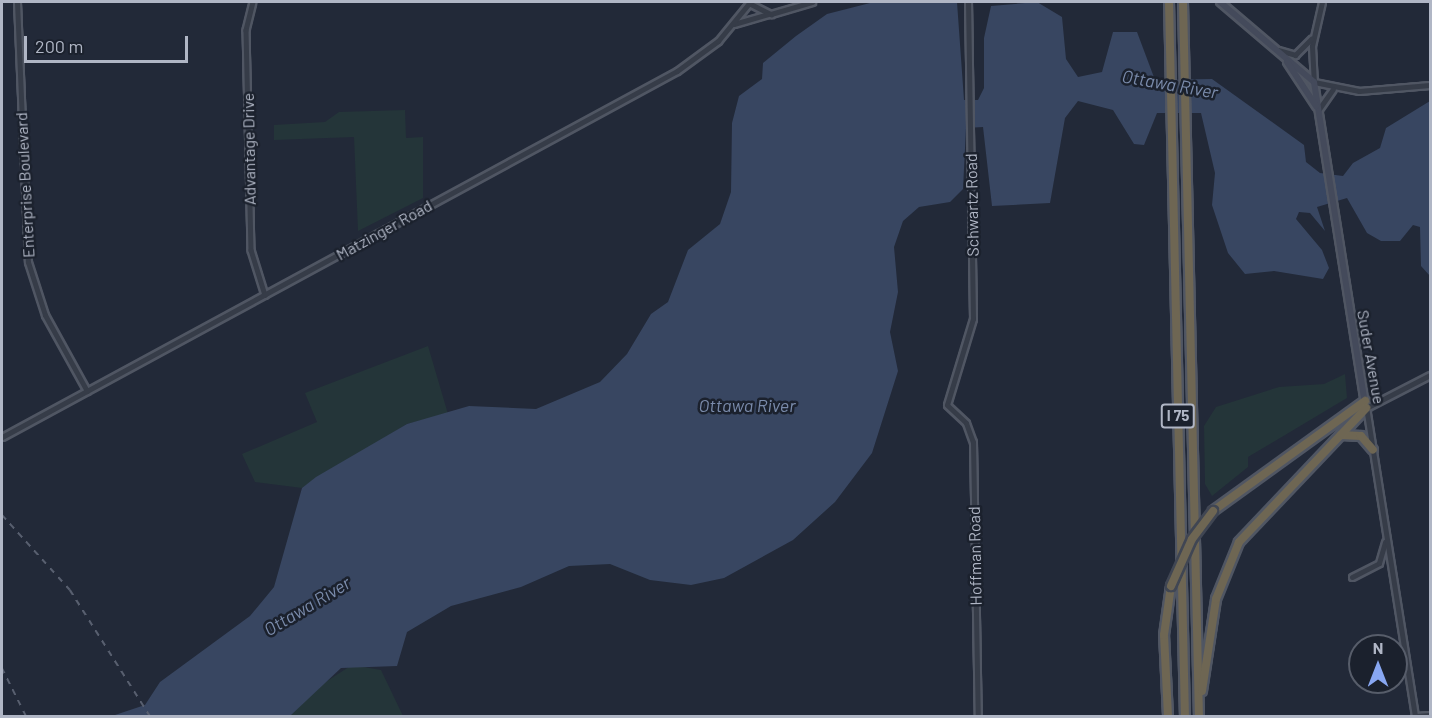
<!DOCTYPE html>
<html>
<head>
<meta charset="utf-8">
<style>
	body { margin:0 }
	#map { position:relative; width:1432px; height:718px; overflow:hidden; background:#222938; font-family:Barlow,sans-serif }
	div>[style] { position:absolute }
	[style*='--x'] { left:calc(var(--x)*1px); top:calc(var(--y)*1px); width:calc(var(--w)*1px); rotate:calc(var(--a)*1deg) }
	.green>* { inset:0; background:#243539 }
	.water>* { inset:0; background:#384661 }
	.roads { filter:drop-shadow(2px 0 #505663) drop-shadow(-2px 0 #505663) drop-shadow(0 2px #505663) drop-shadow(0 -2px #505663) }
	.minor>* { height:4.5px; margin:-2.25px; padding:0 2.25px; transform-origin:2.25px; border-radius:2.25px; background:#363c48 }
	.tertiary>* { height:5px; margin:-2.5px; padding:0 2.5px; transform-origin:2.5px; border-radius:2.5px; background:#363c48 }
	.secondary>* { height:6px; margin:-3px; padding:0 3px; transform-origin:3px; border-radius:3px; background:#444a5b }
	.motorway>* { height:8px; margin:-4px; padding:0 4px; transform-origin:4px; border-radius:4px; background:#6e6653 }
	.rail>* { height:1.5px; margin-top:-0.75px; transform-origin:0; background:repeating-linear-gradient(90deg,#585f6f 0 6px,transparent 0 12px) }
	.bridges { filter:drop-shadow(2px 0 #404653) drop-shadow(-2px 0 #404653) drop-shadow(0 2px #404653) drop-shadow(0 -2px #404653) }
	.motorway-bridge>* { height:8px; margin:-4px; padding:0 4px; transform-origin:4px; border-radius:4px; background:#6e6653 }
	span { translate:-50% -50%; white-space:nowrap; text-align:center; line-height:1.15; -webkit-text-stroke:5px #1b212d; paint-order:stroke }
	.shield-label span { padding:2px 4px; background:#1b212d; border:2px solid; border-radius:4px; -webkit-text-stroke-width:0 }
	.shield-label { font-size:15px; color:#b0b6c5; font-weight:700 }
	.street-label { font-size:16px; color:#b0b6c5 }
	.water-label { font-size:18px; color:#7a8bab; font-style:italic }
	.frame { position:absolute; inset:0; border:3px solid #b0b6c5; pointer-events:none }
	.north { position:absolute; left:1348px; top:634px; width:60px; height:60px; box-sizing:border-box; background:#1b212d; border:2px solid #575d6a; border-radius:50%; rotate:0deg; font-size:16px; font-weight:700; line-height:24px; text-align:center; color:#b0b6c5 }
	.north::after { content:''; display:block; margin:auto; width:21px; height:27px; background:#88a7f2; clip-path:polygon(50% 0,100% 100%,50% 72%,0 100%) }
	.scale { position:absolute; left:24px; top:36px; width:164px; height:27px; box-sizing:border-box; border:3px solid #b0b6c5; border-top:0; padding-left:8px; font-size:18px; line-height:21px; white-space:nowrap; color:#b0b6c5; -webkit-text-stroke:4px #1b212d; paint-order:stroke }
</style>
</head>
<body>
<div id="map">
	<div class="green">
		<i style="clip-path:polygon(405px 110px,406px 138px,423px 137px,423px 198px,358px 231px,354px 137px,274px 140px,274px 125px,325px 122px,339px 112px)"></i>
		<i style="clip-path:polygon(428px 346px,448px 414px,407px 424px,302px 488px,255px 482px,242px 454px,317px 422px,305px 393px)"></i>
		<i style="clip-path:polygon(1345px 374px,1347px 398px,1248px 457px,1248px 467px,1212px 496px,1205px 484px,1204px 426px,1216px 407px,1279px 387px,1324px 384px)"></i>
		<i style="clip-path:polygon(352px 665px,381px 670px,403px 716px,290px 716px,313px 690px)"></i>
	</div>
	<div class="water">
		<i style="clip-path:polygon(874px 2px,957px 2px,964px 100px,978px 100px,984px 88px,984px 38px,991px 6px,1037px 2px,1062px 17px,1066px 59px,1078px 77px,1102px 72px,1113px 32px,1137px 32px,1155px 80px,1212px 79px,1304px 145px,1306px 162px,1320px 173px,1343px 176px,1353px 163px,1380px 148px,1386px 128px,1430px 101px,1430px 276px,1421px 266px,1420px 227px,1413px 225px,1400px 241px,1381px 241px,1367px 233px,1347px 198px,1317px 207px,1325px 231px,1310px 213px,1299px 212px,1296px 219px,1322px 250px,1329px 268px,1323px 279px,1274px 271px,1245px 274px,1228px 253px,1212px 205px,1215px 173px,1201px 113px,1157px 113px,1144px 145px,1134px 144px,1113px 110px,1078px 101px,1065px 118px,1050px 203px,992px 206px,983px 127px,966px 128px,963px 189px,950px 202px,919px 207px,903px 221px,894px 247px,898px 292px,890px 332px,898px 371px,872px 453px,835px 502px,793px 540px,724px 578px,691px 585px,650px 580px,610px 564px,569px 566px,521px 587px,451px 606px,407px 632px,397px 666px,341px 668px,290px 716px,112px 716px,145px 705px,160px 682px,250px 616px,274px 587px,302px 488px,316px 477px,407px 424px,469px 406px,536px 409px,600px 382px,627px 354px,651px 314px,668px 302px,688px 250px,720px 224px,731px 192px,732px 123px,739px 96px,762px 79px,763px 63px,796px 36px,827px 14px)"></i>
	</div>
	<div class="roads">
		<div class="minor">
			<i style="--x:253;--y:2;--w:29;--a:104"></i>
			<i style="--x:246;--y:30;--w:220;--a:88.7"></i>
			<i style="--x:251;--y:250;--w:47;--a:72.7"></i>
			<i style="--x:749;--y:3;--w:25;--a:27"></i>
			<i style="--x:771;--y:14;--w:43;--a:-16.3"></i>
			<i style="--x:734;--y:24;--w:35;--a:-16"></i>
			<i style="--x:947;--y:405;--w:90;--a:-73.2"></i>
			<i style="--x:973;--y:319;--w:317;--a:-90.9"></i>
			<i style="--x:1415;--y:716;--w:15;--a:-4"></i>
		</div>
		<div class="tertiary">
			<i style="--x:17;--y:2;--w:260;--a:87.6"></i>
			<i style="--x:28;--y:262;--w:56;--a:72.2"></i>
			<i style="--x:45;--y:315;--w:87;--a:61.1"></i>
			<i style="--x:1322;--y:2;--w:45;--a:102.8"></i>
			<i style="--x:1312;--y:46;--w:36;--a:87"></i>
			<i style="--x:1314;--y:82;--w:46;--a:11.3"></i>
			<i style="--x:1359;--y:91;--w:71;--a:-4.8"></i>
			<i style="--x:1278;--y:50;--w:18;--a:16"></i>
			<i style="--x:1295;--y:55;--w:23;--a:-45"></i>
			<i style="--x:1319;--y:109;--w:24;--a:-55"></i>
			<i style="--x:947;--y:405;--w:26;--a:43"></i>
			<i style="--x:966;--y:423;--w:20;--a:70"></i>
			<i style="--x:973;--y:442;--w:274;--a:89"></i>
			<i style="--x:2;--y:437;--w:768;--a:-28.47"></i>
			<i style="--x:677;--y:71;--w:51;--a:-36.2"></i>
			<i style="--x:718;--y:41;--w:50;--a:-50.6"></i>
			<i style="--x:1352;--y:577;--w:30;--a:-27"></i>
			<i style="--x:1379;--y:563;--w:22;--a:-74"></i>
			<i style="--x:1415;--y:716;--w:312;--a:-99"></i>
			<i style="--x:1366;--y:408;--w:72;--a:-27.3"></i>
		</div>
		<div class="secondary">
			<i style="--x:1220;--y:2;--w:123;--a:40.4"></i>
			<i style="--x:1314;--y:82;--w:325;--a:81"></i>
			<i style="--x:1287;--y:62;--w:53;--a:56.6"></i>
		</div>
		<div class="motorway">
			<i style="--x:1169;--y:2;--w:714;--a:88.72"></i>
			<i style="--x:1183;--y:2;--w:714;--a:88.72"></i>
			<i style="--x:1341;--y:435;--w:20;--a:3"></i>
			<i style="--x:1361;--y:436;--w:18;--a:49"></i>
			<i style="--x:1213;--y:511;--w:188;--a:-35.9"></i>
			<i style="--x:1202;--y:691;--w:93;--a:-81.3"></i>
			<i style="--x:1216;--y:599;--w:61;--a:-68"></i>
			<i style="--x:1239;--y:542;--w:185;--a:-46.5"></i>
			<i style="--x:1168;--y:716;--w:81;--a:-92.8"></i>
			<i style="--x:1164;--y:635;--w:49;--a:-81.9"></i>
		</div>
	</div>
	<div class="rail">
		<i style="--x:2;--y:515;--w:101;--a:47.8"></i>
		<i style="--x:70;--y:590;--w:149;--a:57.6"></i>
		<i style="--x:2;--y:668;--w:54;--a:63.4"></i>
	</div>
	<div class="bridges">
		<div class="motorway-bridge">
			<i style="--x:1171;--y:586;--w:51;--a:-65.9"></i>
			<i style="--x:1192;--y:539;--w:35;--a:-53"></i>
		</div>
	</div>
	<div class="shield-label">
		<span style="left:1178px;top:416px">I 75</span>
	</div>
	<div class="street-label">
		<span style="left:249px;top:149px;rotate:-91deg">Advantage Drive</span>
		<span style="left:25px;top:185px;rotate:-93deg">Enterprise Boulevard</span>
		<span style="left:972px;top:205px;rotate:-91deg">Schwartz Road</span>
		<span style="left:384px;top:230px;rotate:-29deg">Matzinger Road</span>
		<span style="left:1371px;top:357px;rotate:80deg">Suder Avenue</span>
		<span style="left:975px;top:556px;rotate:-91deg">Hoffman Road</span>
	</div>
	<div class="water-label">
		<span style="left:1170px;top:84px;rotate:10deg">Ottawa River</span>
		<span style="left:747px;top:405px">Ottawa River</span>
		<span style="left:307px;top:606px;rotate:-31deg">Ottawa River</span>
	</div>
	<div class="frame"></div>
	<div class="north">N</div>
	<div class="scale">200 m</div>
</div>
</body>
</html>
